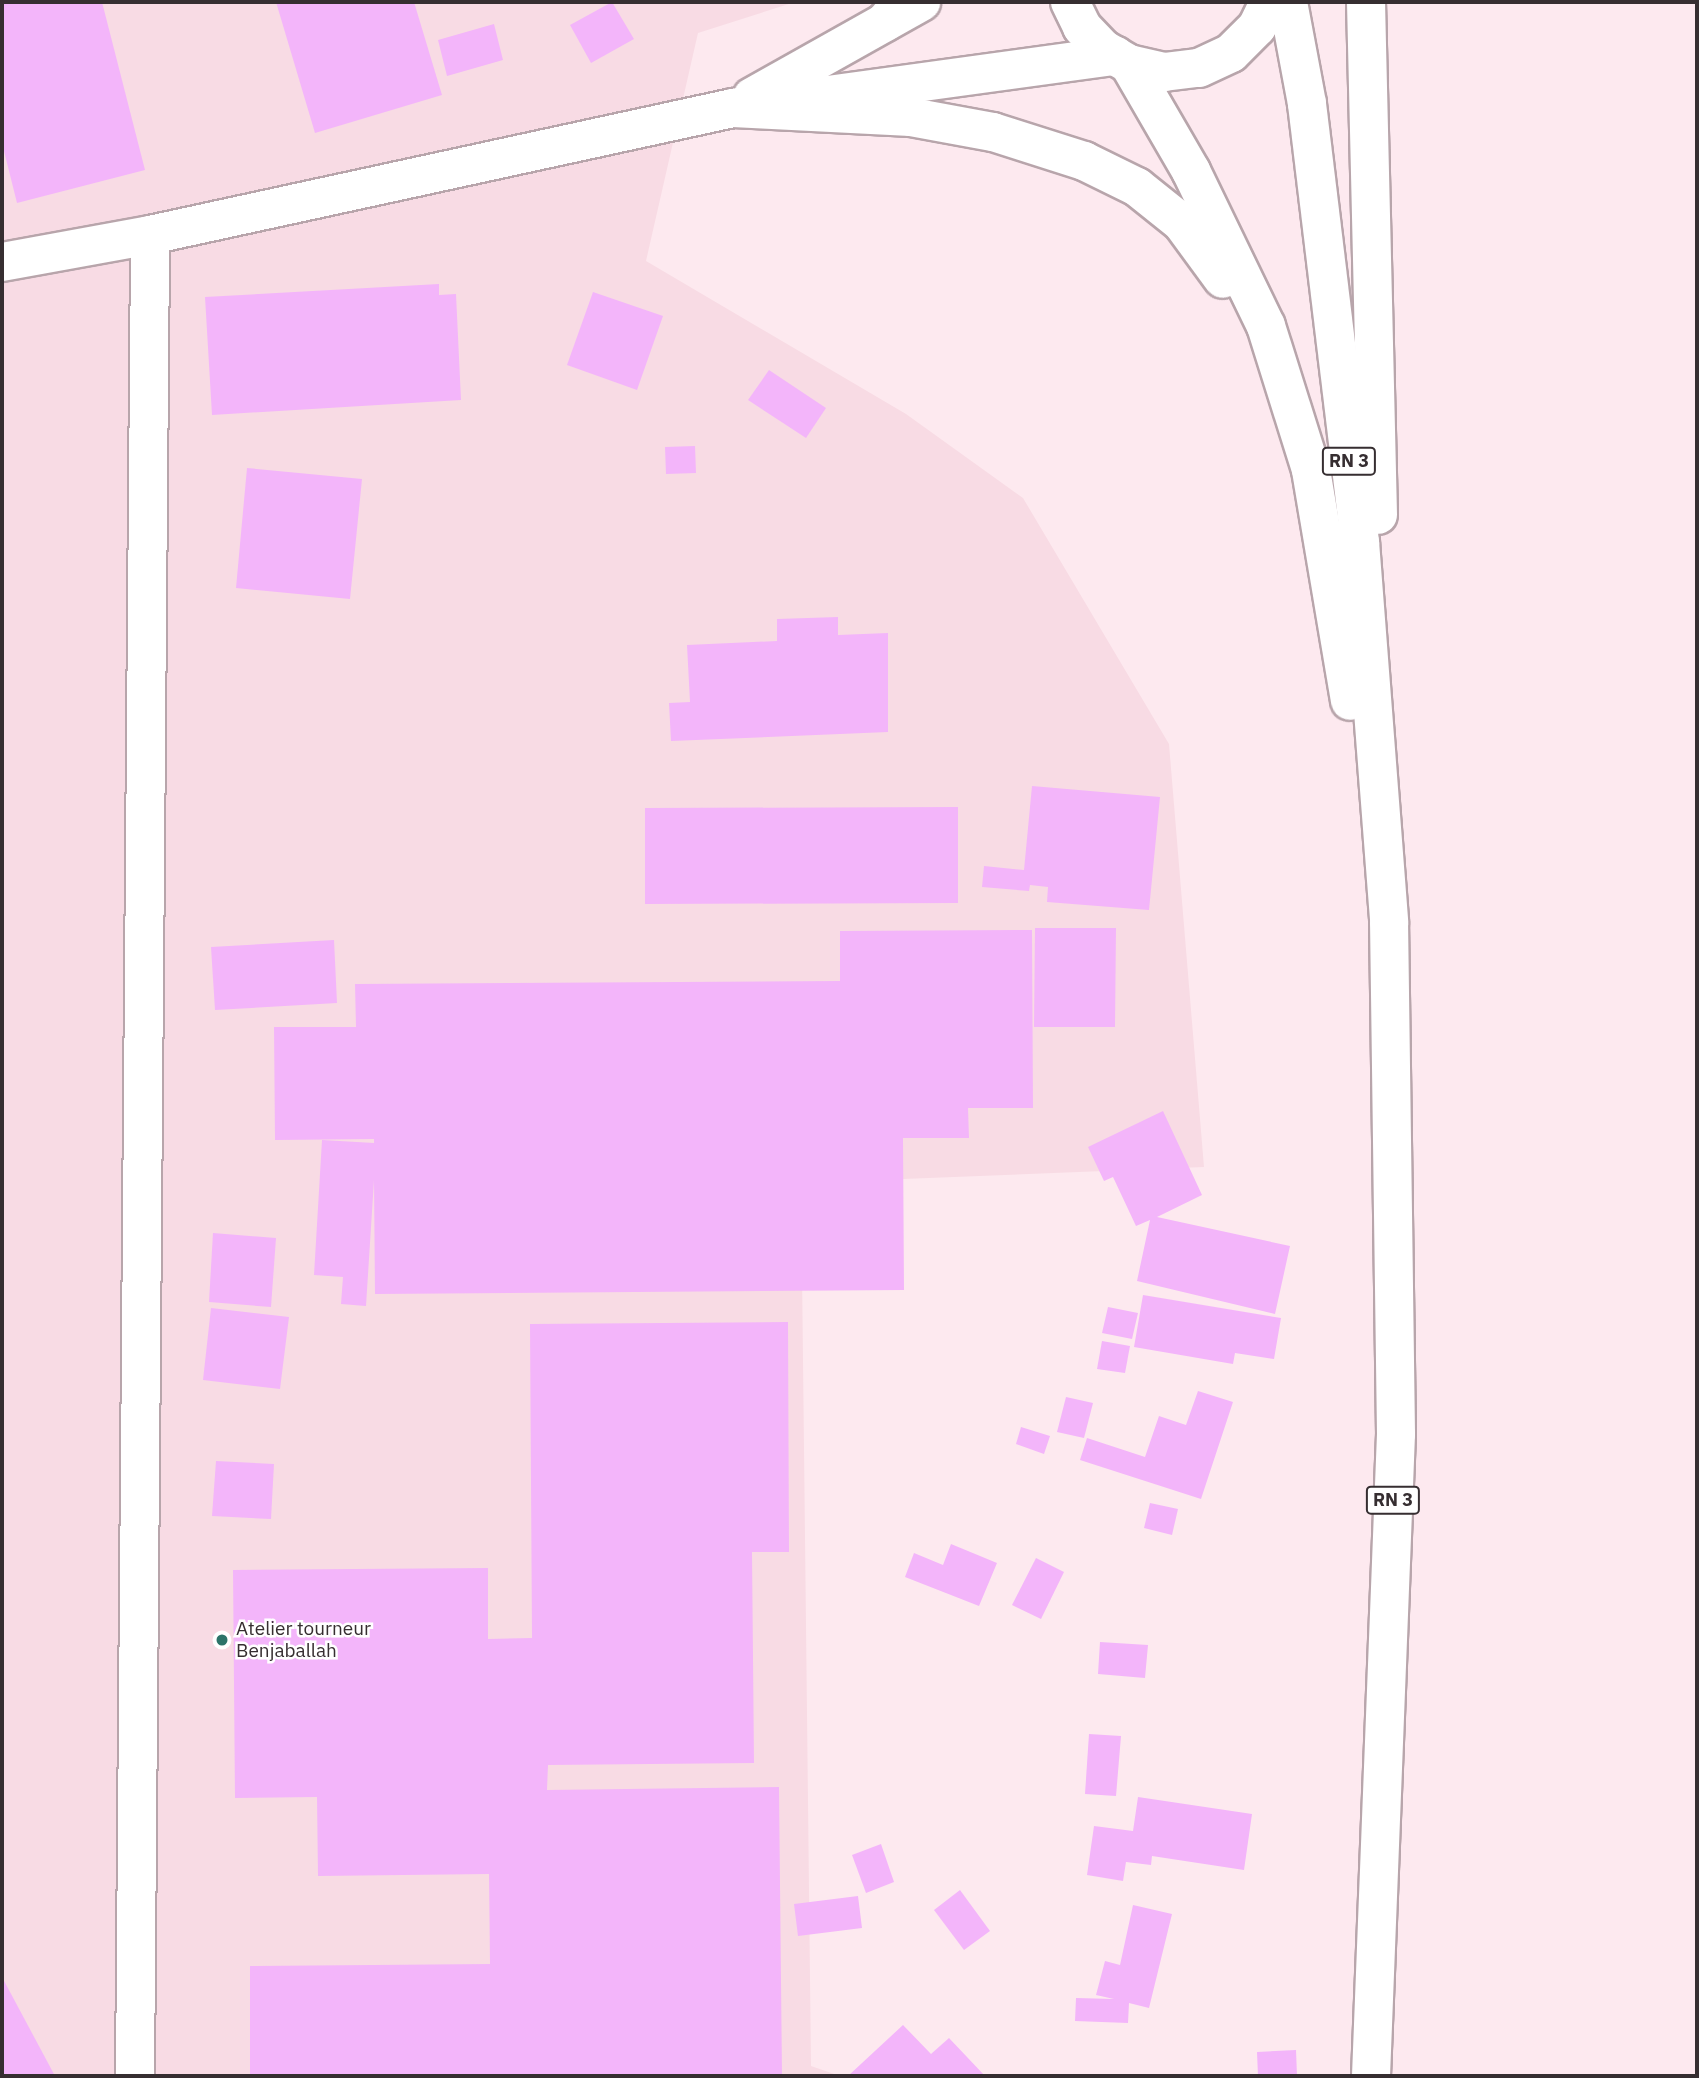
<!DOCTYPE html>
<html>
<head>
<meta charset="utf-8">
<style>
	body { margin:0 }
	#map { position:relative; width:1699px; height:2078px; overflow:hidden; background:#fde9ef; font-family:"IBM Plex Sans",sans-serif }
	div>[style] { position:absolute }
	[style*='--x'] { left:calc(var(--x)*1px); top:calc(var(--y)*1px); width:calc(var(--w)*1px); rotate:calc(var(--a)*1deg) }
	.built>* { inset:0; background:#f8dbe4 }
	.building>* { inset:0; background:#f3b5fa }
	.roads { filter:drop-shadow(2px 0 #b8a5ab) drop-shadow(-2px 0 #b8a5ab) drop-shadow(0 2px #b8a5ab) drop-shadow(0 -2px #b8a5ab) }
	.minor>* { height:38px; margin:-19px; padding:0 19px; transform-origin:19px; border-radius:19px; background:#fff }
	.major>* { height:38px; margin:-19px; padding:0 19px; transform-origin:19px; border-radius:19px; background:#fff }
	.highway>* { height:38px; margin:-19px; padding:0 19px; transform-origin:19px; border-radius:19px; background:#fff }
	.dots>* { width:19px; height:19px; translate:-50% -50%; box-sizing:border-box; border:4px solid #fff; border-radius:50% }
	span { translate:-50% -50%; white-space:nowrap; text-align:center; line-height:1.15; -webkit-text-stroke:5px #fff; paint-order:stroke }
	.shield-label span { padding:2px 5px; background:#fff; border:2px solid; border-radius:5px; -webkit-text-stroke-width:0 }
	.shield-label { font-size:18px; color:#362e31; font-weight:700 }
	.poi-label { font-size:19px; color:#362e31 }
	.left { translate:0 -50%; text-align:left }
	.frame { position:absolute; inset:0; border:4px solid #362e31; pointer-events:none }
</style>
</head>
<body>
<div id="map">
	<div class="built">
		<i style="clip-path:polygon(2px 2px,795px 2px,698px 33px,646px 261px,906px 414px,1023px 498px,1169px 744px,1204px 1167px,801px 1183px,811px 2066px,840px 2076px,2px 2076px)"></i>
	</div>
	<div class="building">
		<i style="clip-path:polygon(2px 2px,102px 2px,145px 170px,17px 203px,2px 143px)"></i>
		<i style="clip-path:polygon(276px 2px,414px 2px,442px 95px,315px 133px)"></i>
		<i style="clip-path:polygon(612px 2px,634px 39px,591px 63px,570px 25px)"></i>
		<i style="clip-path:polygon(494px 24px,503px 60px,447px 76px,438px 40px)"></i>
		<i style="clip-path:polygon(439px 284px,439px 295px,456px 294px,461px 400px,212px 415px,205px 297px)"></i>
		<i style="clip-path:polygon(593px 292px,663px 316px,637px 390px,567px 365px)"></i>
		<i style="clip-path:polygon(769px 370px,826px 408px,806px 438px,748px 400px)"></i>
		<i style="clip-path:polygon(695px 446px,696px 473px,666px 474px,665px 447px)"></i>
		<i style="clip-path:polygon(247px 468px,362px 479px,350px 599px,236px 588px)"></i>
		<i style="clip-path:polygon(838px 617px,838px 635px,888px 633px,888px 732px,671px 741px,669px 703px,690px 702px,687px 645px,777px 641px,777px 619px)"></i>
		<i style="clip-path:polygon(1032px 786px,1160px 797px,1149px 910px,1047px 902px,1048px 887px,1030px 885px,1029px 891px,982px 887px,984px 866px,1024px 870px)"></i>
		<i style="clip-path:polygon(958px 807px,958px 903px,645px 904px,645px 808px)"></i>
		<i style="clip-path:polygon(1035px 928px,1116px 928px,1115px 1027px,1034px 1027px)"></i>
		<i style="clip-path:polygon(1032px 930px,1033px 1108px,968px 1108px,969px 1138px,903px 1138px,904px 1290px,375px 1294px,374px 1180px,366px 1306px,341px 1304px,343px 1277px,314px 1275px,322px 1140px,374px 1143px,374px 1139px,275px 1140px,274px 1027px,356px 1027px,355px 984px,840px 981px,840px 931px)"></i>
		<i style="clip-path:polygon(334px 940px,337px 1003px,215px 1010px,211px 947px)"></i>
		<i style="clip-path:polygon(1163px 1111px,1202px 1195px,1157px 1217px,1290px 1246px,1275px 1314px,1137px 1281px,1150px 1220px,1136px 1226px,1113px 1177px,1104px 1181px,1088px 1147px)"></i>
		<i style="clip-path:polygon(213px 1233px,276px 1238px,271px 1307px,209px 1302px)"></i>
		<i style="clip-path:polygon(1143px 1295px,1281px 1318px,1274px 1359px,1235px 1353px,1233px 1364px,1134px 1347px)"></i>
		<i style="clip-path:polygon(1108px 1307px,1138px 1313px,1132px 1339px,1102px 1333px)"></i>
		<i style="clip-path:polygon(211px 1308px,289px 1317px,280px 1389px,203px 1380px)"></i>
		<i style="clip-path:polygon(788px 1322px,789px 1552px,752px 1552px,754px 1763px,548px 1765px,547px 1790px,779px 1787px,782px 2076px,250px 2076px,250px 1966px,490px 1964px,489px 1874px,318px 1876px,317px 1797px,235px 1798px,233px 1570px,488px 1568px,488px 1639px,532px 1638px,530px 1324px)"></i>
		<i style="clip-path:polygon(1102px 1341px,1130px 1346px,1125px 1373px,1097px 1369px)"></i>
		<i style="clip-path:polygon(1198px 1391px,1233px 1402px,1201px 1499px,1080px 1460px,1087px 1438px,1145px 1457px,1159px 1416px,1186px 1425px)"></i>
		<i style="clip-path:polygon(1066px 1397px,1093px 1403px,1084px 1438px,1057px 1432px)"></i>
		<i style="clip-path:polygon(1021px 1427px,1050px 1436px,1044px 1454px,1016px 1444px)"></i>
		<i style="clip-path:polygon(216px 1461px,274px 1464px,271px 1519px,212px 1516px)"></i>
		<i style="clip-path:polygon(1150px 1503px,1178px 1509px,1172px 1535px,1144px 1528px)"></i>
		<i style="clip-path:polygon(951px 1544px,997px 1563px,979px 1606px,905px 1577px,914px 1553px,943px 1565px)"></i>
		<i style="clip-path:polygon(1036px 1558px,1064px 1572px,1041px 1619px,1012px 1605px)"></i>
		<i style="clip-path:polygon(1100px 1642px,1148px 1645px,1145px 1678px,1098px 1674px)"></i>
		<i style="clip-path:polygon(1089px 1734px,1121px 1736px,1116px 1796px,1085px 1794px)"></i>
		<i style="clip-path:polygon(1138px 1797px,1252px 1814px,1244px 1870px,1152px 1856px,1151px 1865px,1126px 1862px,1123px 1881px,1087px 1875px,1094px 1826px,1133px 1831px)"></i>
		<i style="clip-path:polygon(881px 1844px,894px 1882px,866px 1893px,852px 1855px)"></i>
		<i style="clip-path:polygon(960px 1890px,990px 1931px,964px 1950px,934px 1910px)"></i>
		<i style="clip-path:polygon(858px 1896px,862px 1928px,798px 1936px,794px 1904px)"></i>
		<i style="clip-path:polygon(1133px 1905px,1172px 1914px,1149px 2008px,1129px 2003px,1128px 2023px,1075px 2021px,1076px 1998px,1114px 1999px,1096px 1995px,1105px 1961px,1120px 1965px)"></i>
		<i style="clip-path:polygon(2px 1977px,55px 2076px,2px 2076px)"></i>
		<i style="clip-path:polygon(903px 2025px,931px 2054px,949px 2038px,985px 2076px,848px 2076px)"></i>
		<i style="clip-path:polygon(1296px 2050px,1297px 2076px,1258px 2076px,1257px 2052px)"></i>
	</div>
	<div class="roads">
		<div class="minor">
			<i style="--x:135;--y:2076;--w:1841;--a:-89.53"></i>
		</div>
		<div class="major">
			<i style="--x:752;--y:97;--w:194;--a:-29.3"></i>
			<i style="--x:2;--y:262;--w:150;--a:-10.3"></i>
			<i style="--x:150;--y:235;--w:597;--a:-12.29"></i>
			<i style="--x:733;--y:108;--w:386;--a:-7.8"></i>
			<i style="--x:1371;--y:2076;--w:642;--a:-87.77"></i>
			<i style="--x:1396;--y:1434;--w:511;--a:-90.78"></i>
		</div>
		<div class="highway">
			<i style="--x:1070;--y:2;--w:28;--a:64"></i>
			<i style="--x:1082;--y:27;--w:30;--a:46"></i>
			<i style="--x:1103;--y:49;--w:30;--a:30"></i>
			<i style="--x:1129;--y:64;--w:36;--a:13"></i>
			<i style="--x:1164;--y:72;--w:35;--a:-7"></i>
			<i style="--x:1199;--y:68;--w:35;--a:-25"></i>
			<i style="--x:1231;--y:53;--w:37;--a:-45"></i>
			<i style="--x:1257;--y:27;--w:28;--a:-64"></i>
			<i style="--x:1288;--y:2;--w:104;--a:79.4"></i>
			<i style="--x:1307;--y:104;--w:441;--a:83.1"></i>
			<i style="--x:1360;--y:542;--w:382;--a:85.6"></i>
			<i style="--x:1366;--y:2;--w:513;--a:88.66"></i>
			<i style="--x:885;--y:22;--w:26;--a:-50"></i>
			<i style="--x:1129;--y:64;--w:124;--a:59.9"></i>
			<i style="--x:1191;--y:171;--w:172;--a:64.2"></i>
			<i style="--x:1266;--y:326;--w:151;--a:72.6"></i>
			<i style="--x:1311;--y:470;--w:234;--a:80.4"></i>
			<i style="--x:733;--y:108;--w:178;--a:2.9"></i>
			<i style="--x:911;--y:117;--w:83;--a:10.4"></i>
			<i style="--x:993;--y:132;--w:96;--a:17.7"></i>
			<i style="--x:1084;--y:161;--w:59;--a:26.1"></i>
			<i style="--x:1137;--y:187;--w:58;--a:38.7"></i>
			<i style="--x:1182;--y:223;--w:69;--a:53.8"></i>
		</div>
	</div>
	<div class="dots">
		<i style="left:222px;top:1640px;background:#2c7369"></i>
	</div>
	<div class="shield-label">
		<span style="left:1349px;top:461px">RN 3</span>
		<span style="left:1393px;top:1500px">RN 3</span>
	</div>
	<div class="poi-label">
		<span class="left" style="left:236px;top:1640px">Atelier tourneur<br>Benjaballah</span>
	</div>
	<div class="frame"></div>
</div>
</body>
</html>
